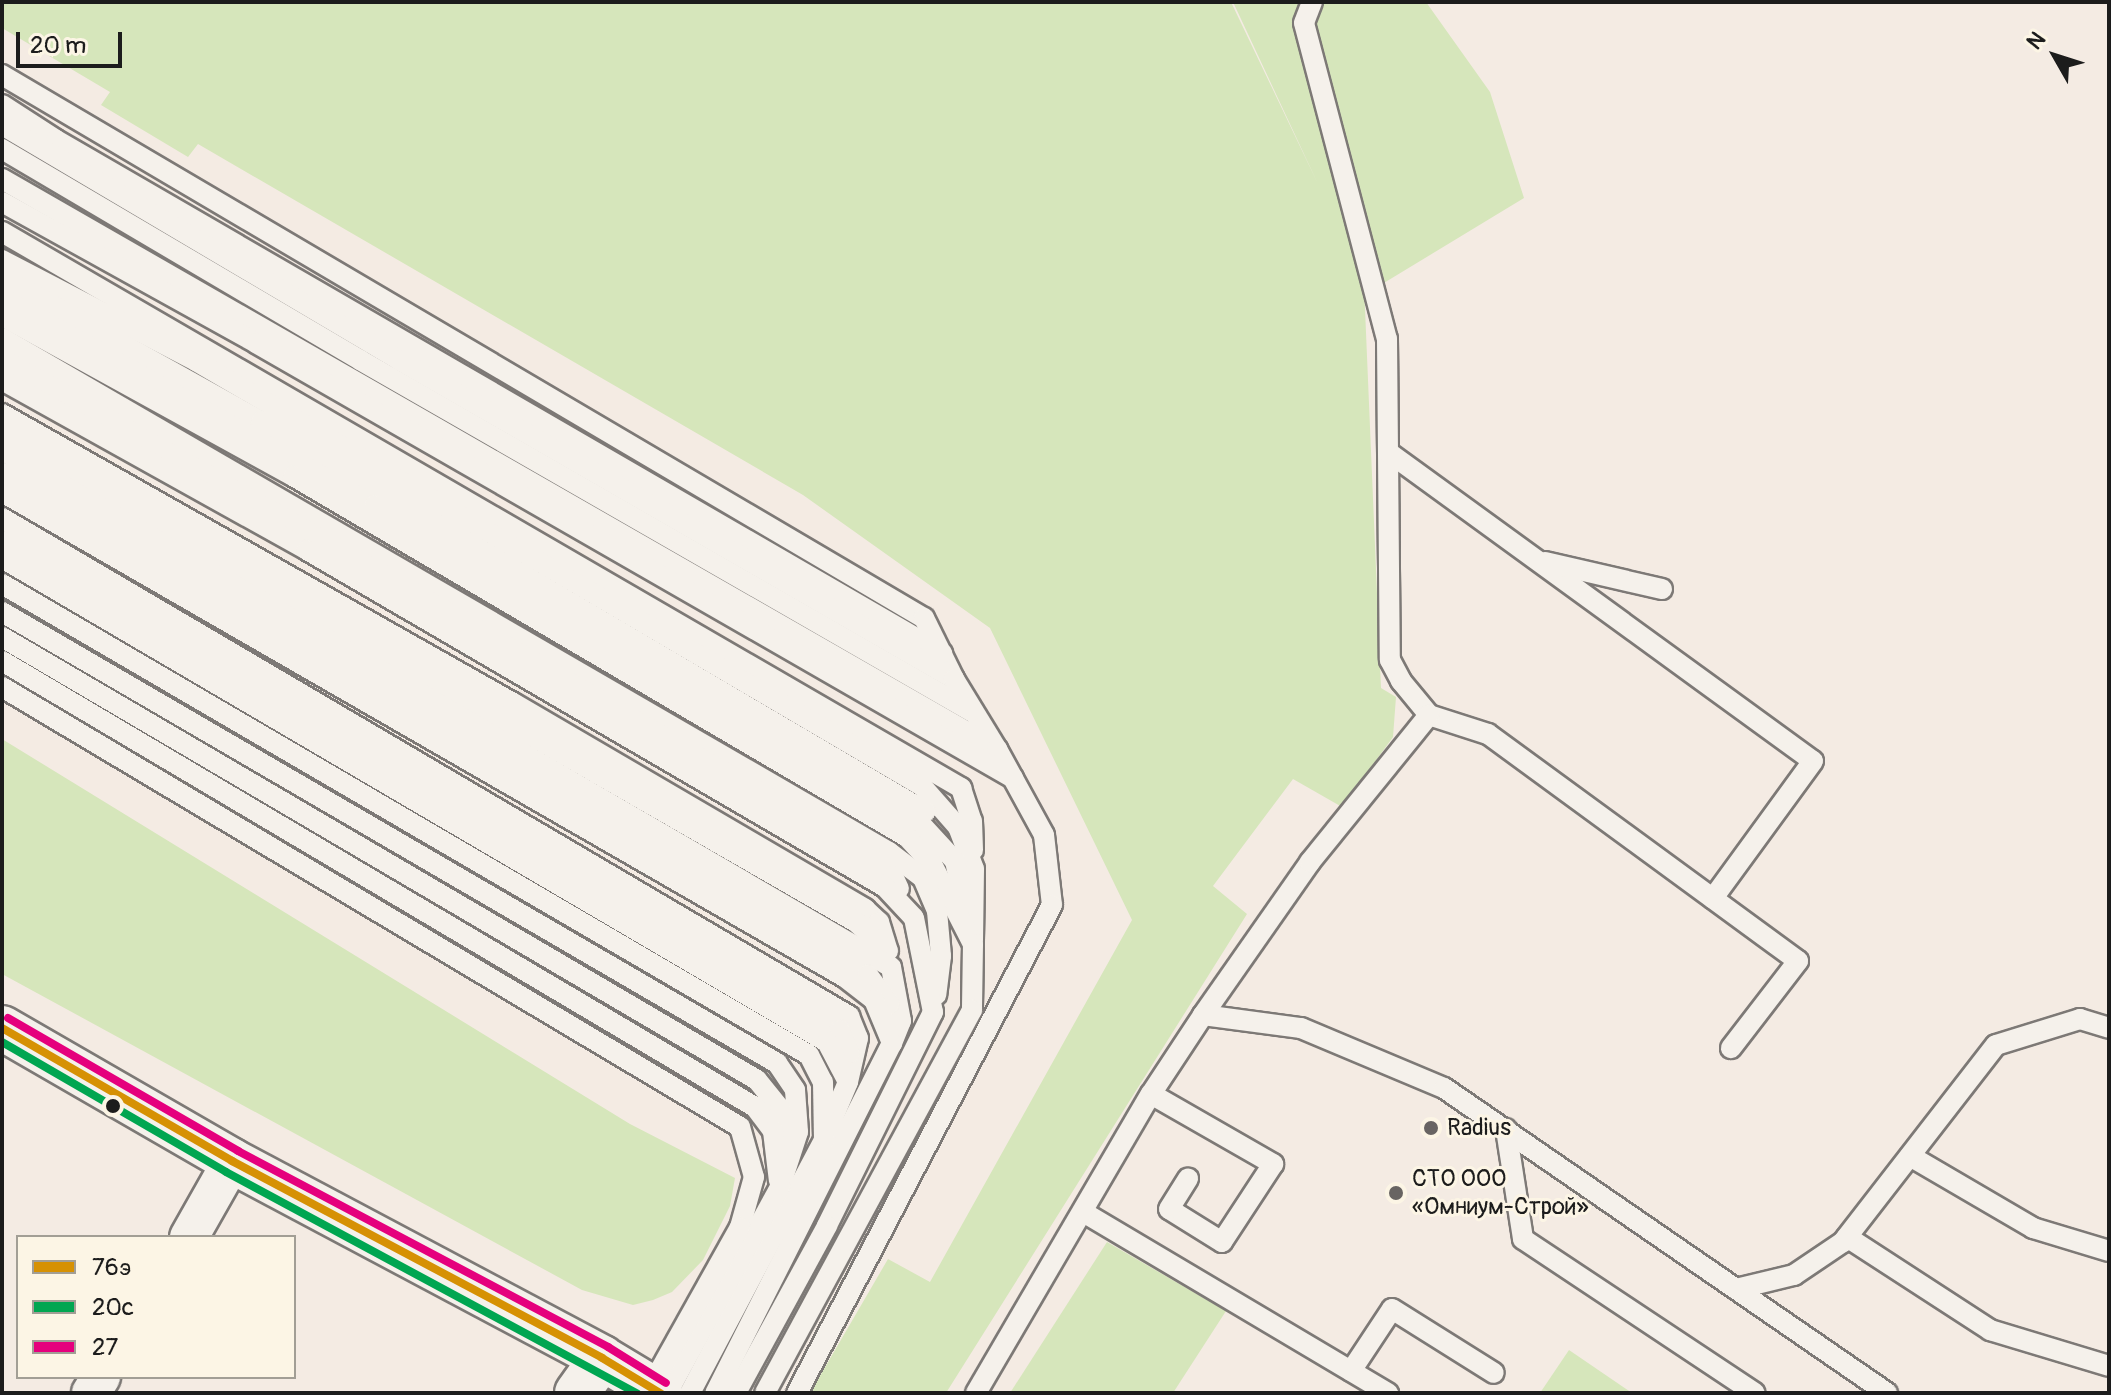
<!DOCTYPE html>
<html>
<head>
<meta charset="utf-8">
<style>
	body { margin:0 }
	#map { position:relative; width:2111px; height:1395px; overflow:hidden; background:#f4ebe3; font-family:Pangolin,sans-serif }
	div>[style] { position:absolute }
	[style*='--x'] { left:calc(var(--x)*1px); top:calc(var(--y)*1px); width:calc(var(--w)*1px); rotate:calc(var(--a)*1deg) }
	.green>* { inset:0; background:#d6e6bb }
	.roads { filter:drop-shadow(2px 0 #7d7976) drop-shadow(-2px 0 #7d7976) drop-shadow(0 2px #7d7976) drop-shadow(0 -2px #7d7976) }
	.lane>* { height:20px; margin:-10px; padding:0 10px; transform-origin:10px; border-radius:10px; background:#f5f1eb }
	.street>* { height:38px; margin:-19px; padding:0 19px; transform-origin:19px; border-radius:19px; background:#f5f1eb }
	.secondary>* { height:44px; margin:-22px; padding:0 22px; transform-origin:22px; border-radius:22px; background:#f5f1eb }
	.bus-1>* { height:8px; margin:-4px; padding:0 4px; transform-origin:4px; border-radius:4px; background:#d69104 }
	.bus-2>* { height:8px; margin:-4px; padding:0 4px; transform-origin:4px; border-radius:4px; background:#00a651 }
	.bus-3>* { height:8px; margin:-4px; padding:0 4px; transform-origin:4px; border-radius:4px; background:#e5007d }
	.dots>* { width:22px; height:22px; translate:-50% -50%; box-sizing:border-box; border:4px solid #fcf5e5; border-radius:50% }
	span { translate:-50% -50%; white-space:nowrap; text-align:center; line-height:1.15; -webkit-text-stroke:6px #fcf5e5; paint-order:stroke }
	.poi-label { font-size:24px; color:#1c1c1c }
	.left { translate:0 -50%; text-align:left }
	.frame { position:absolute; inset:0; border:4px solid #1c1c1c; pointer-events:none }
	.legend { position:absolute; left:16px; top:1235px; width:280px; height:144px; box-sizing:border-box; background:#fcf5e5; border:2px solid #a29e95; margin:0; padding:10px 14px; list-style:none; font-size:24px; color:#1c1c1c }
	.legend li { display:flex; align-items:center; gap:16px; height:40px }
	.legend b { width:40px; border:2px solid #a29e95 }
	.north { position:absolute; left:2015px; top:16px; width:80px; height:80px; -webkit-text-stroke:6px #fcf5e5; paint-order:stroke; rotate:309deg; font-size:22px; font-weight:700; line-height:32px; text-align:center; color:#1c1c1c }
	.north::after { content:''; display:block; margin:auto; width:28px; height:36px; background:#1c1c1c; clip-path:polygon(50% 0,100% 100%,50% 72%,0 100%) }
	.scale { position:absolute; left:16px; top:32px; width:106px; height:36px; box-sizing:border-box; border:4px solid #1c1c1c; border-top:0; padding-left:10px; font-size:24px; line-height:28px; white-space:nowrap; color:#1c1c1c; -webkit-text-stroke:6px #fcf5e5; paint-order:stroke }
</style>
</head>
<body>
<div id="map">
	<div class="green">
		<i style="clip-path:polygon(2px 2px,1231px 2px,1318px 184px,1233px 2px,1426px 2px,1490px 92px,1524px 198px,1369px 292px,1364px 285px,1381px 688px,1396px 697px,1393px 737px,1342px 807px,1293px 779px,1213px 886px,1247px 914px,946px 1393px,810px 1393px,888px 1259px,930px 1282px,1132px 920px,990px 628px,803px 495px,198px 144px,188px 157px,101px 105px,110px 92px,2px 28px)"></i>
		<i style="clip-path:polygon(2px 739px,630px 1124px,735px 1178px,730px 1206px,703px 1260px,672px 1292px,653px 1300px,633px 1305px,582px 1290px,2px 974px)"></i>
		<i style="clip-path:polygon(1107px 1242px,1226px 1311px,1173px 1393px,1010px 1393px)"></i>
		<i style="clip-path:polygon(1569px 1350px,1632px 1393px,1540px 1393px)"></i>
	</div>
	<div class="roads">
		<div class="lane">
			<i style="--x:1312;--y:2;--w:22;--a:111"></i>
			<i style="--x:1304;--y:23;--w:327;--a:75.3"></i>
			<i style="--x:1387;--y:339;--w:321;--a:89.5"></i>
			<i style="--x:1390;--y:660;--w:24;--a:62"></i>
			<i style="--x:1401;--y:681;--w:44;--a:50.5"></i>
			<i style="--x:1429;--y:715;--w:62;--a:17.9"></i>
			<i style="--x:1488;--y:734;--w:384;--a:36.2"></i>
			<i style="--x:1798;--y:961;--w:110;--a:127.6"></i>
			<i style="--x:2;--y:75;--w:1070;--a:30.5"></i>
			<i style="--x:924;--y:618;--w:68;--a:63.8"></i>
			<i style="--x:2;--y:105;--w:64;--a:32.9"></i>
			<i style="--x:56;--y:140;--w:1024;--a:30.07"></i>
			<i style="--x:2;--y:125;--w:461;--a:30.6"></i>
			<i style="--x:399;--y:360;--w:640;--a:29.89"></i>
			<i style="--x:954;--y:679;--w:79;--a:58.5"></i>
			<i style="--x:2;--y:149;--w:416;--a:30.5"></i>
			<i style="--x:360;--y:360;--w:705;--a:29.88"></i>
			<i style="--x:2;--y:179;--w:1147;--a:29.81"></i>
			<i style="--x:997;--y:749;--w:98;--a:61.3"></i>
			<i style="--x:1044;--y:835;--w:70;--a:83.5"></i>
			<i style="--x:1052;--y:905;--w:551;--a:117.59"></i>
			<i style="--x:2;--y:202;--w:291;--a:29"></i>
			<i style="--x:256;--y:343;--w:873;--a:29.88"></i>
			<i style="--x:2;--y:232;--w:1109;--a:30.1"></i>
			<i style="--x:961;--y:788;--w:35;--a:72"></i>
			<i style="--x:972;--y:821;--w:29;--a:88"></i>
			<i style="--x:2;--y:260;--w:219;--a:27.5"></i>
			<i style="--x:196;--y:361;--w:841;--a:30.34"></i>
			<i style="--x:922;--y:786;--w:55;--a:48.7"></i>
			<i style="--x:958;--y:827;--w:45;--a:69.1"></i>
			<i style="--x:974;--y:869;--w:71;--a:90.8"></i>
			<i style="--x:2;--y:277;--w:296;--a:29.1"></i>
			<i style="--x:261;--y:421;--w:771;--a:30.45"></i>
			<i style="--x:2;--y:298;--w:426;--a:29.1"></i>
			<i style="--x:374;--y:505;--w:630;--a:30.18"></i>
			<i style="--x:919;--y:822;--w:53;--a:47.3"></i>
			<i style="--x:955;--y:861;--w:47;--a:77.7"></i>
			<i style="--x:2;--y:316;--w:332;--a:28.8"></i>
			<i style="--x:293;--y:476;--w:712;--a:30.45"></i>
			<i style="--x:907;--y:837;--w:37;--a:47"></i>
			<i style="--x:932;--y:864;--w:90;--a:62.9"></i>
			<i style="--x:973;--y:944;--w:66;--a:90.9"></i>
			<i style="--x:972;--y:1010;--w:435;--a:118.4"></i>
			<i style="--x:2;--y:338;--w:1025;--a:30.09"></i>
			<i style="--x:889;--y:852;--w:43;--a:37.4"></i>
			<i style="--x:923;--y:878;--w:36;--a:67"></i>
			<i style="--x:937;--y:911;--w:45;--a:84.9"></i>
			<i style="--x:941;--y:956;--w:39;--a:97"></i>
			<i style="--x:2;--y:359;--w:363;--a:29.4"></i>
			<i style="--x:318;--y:537;--w:608;--a:30.03"></i>
			<i style="--x:844;--y:841;--w:60;--a:35.5"></i>
			<i style="--x:893;--y:876;--w:14;--a:65"></i>
			<i style="--x:2;--y:380;--w:349;--a:29.1"></i>
			<i style="--x:307;--y:550;--w:669;--a:30.24"></i>
			<i style="--x:885;--y:887;--w:42;--a:46.9"></i>
			<i style="--x:914;--y:918;--w:96;--a:78.6"></i>
			<i style="--x:933;--y:1012;--w:239;--a:116.4"></i>
			<i style="--x:827;--y:1226;--w:190;--a:118.6"></i>
			<i style="--x:2;--y:414;--w:587;--a:29.49"></i>
			<i style="--x:513;--y:703;--w:408;--a:30.3"></i>
			<i style="--x:865;--y:909;--w:19;--a:43"></i>
			<i style="--x:879;--y:922;--w:30;--a:73"></i>
			<i style="--x:2;--y:431;--w:985;--a:29.9"></i>
			<i style="--x:856;--y:922;--w:43;--a:42.2"></i>
			<i style="--x:2;--y:450;--w:1028;--a:30.18"></i>
			<i style="--x:891;--y:967;--w:55;--a:79.5"></i>
			<i style="--x:901;--y:1021;--w:24;--a:112"></i>
			<i style="--x:1388;--y:452;--w:525;--a:36.02"></i>
			<i style="--x:1813;--y:761;--w:170;--a:126.1"></i>
			<i style="--x:2;--y:472;--w:1001;--a:30.15"></i>
			<i style="--x:868;--y:975;--w:36;--a:54"></i>
			<i style="--x:2;--y:492;--w:974;--a:29.93"></i>
			<i style="--x:846;--y:978;--w:36;--a:38"></i>
			<i style="--x:874;--y:1000;--w:47;--a:67.3"></i>
			<i style="--x:892;--y:1043;--w:392;--a:116.8"></i>
			<i style="--x:2;--y:518;--w:983;--a:30.45"></i>
			<i style="--x:849;--y:1016;--w:24;--a:68"></i>
			<i style="--x:858;--y:1038;--w:45;--a:102.8"></i>
			<i style="--x:2;--y:540;--w:971;--a:30.32"></i>
			<i style="--x:840;--y:1030;--w:25;--a:67"></i>
			<i style="--x:2;--y:558;--w:956;--a:30.4"></i>
			<i style="--x:827;--y:1042;--w:45;--a:62.3"></i>
			<i style="--x:848;--y:1082;--w:54;--a:112.8"></i>
			<i style="--x:1545;--y:562;--w:120;--a:13"></i>
			<i style="--x:2;--y:584;--w:934;--a:30.27"></i>
			<i style="--x:809;--y:1055;--w:30;--a:63"></i>
			<i style="--x:823;--y:1082;--w:58;--a:89"></i>
			<i style="--x:824;--y:1140;--w:286;--a:117.9"></i>
			<i style="--x:2;--y:612;--w:897;--a:30.2"></i>
			<i style="--x:777;--y:1063;--w:32;--a:56"></i>
			<i style="--x:795;--y:1090;--w:42;--a:85.9"></i>
			<i style="--x:798;--y:1132;--w:58;--a:108.1"></i>
			<i style="--x:780;--y:1187;--w:235;--a:118.7"></i>
			<i style="--x:2;--y:637;--w:875;--a:30.4"></i>
			<i style="--x:757;--y:1080;--w:36;--a:51"></i>
			<i style="--x:780;--y:1108;--w:38;--a:73"></i>
			<i style="--x:2;--y:661;--w:875;--a:30.64"></i>
			<i style="--x:755;--y:1107;--w:30;--a:53"></i>
			<i style="--x:773;--y:1131;--w:50;--a:83.2"></i>
			<i style="--x:2;--y:687;--w:859;--a:30.8"></i>
			<i style="--x:740;--y:1127;--w:52;--a:74.4"></i>
			<i style="--x:754;--y:1177;--w:52;--a:105.6"></i>
			<i style="--x:740;--y:1227;--w:184;--a:119.2"></i>
			<i style="--x:1203;--y:1015;--w:187;--a:-55"></i>
			<i style="--x:1310;--y:862;--w:189;--a:-51"></i>
			<i style="--x:1151;--y:1094;--w:141;--a:29.8"></i>
			<i style="--x:1273;--y:1164;--w:93;--a:123.2"></i>
			<i style="--x:1222;--y:1242;--w:62;--a:-148.1"></i>
			<i style="--x:1169;--y:1209;--w:36;--a:-58"></i>
			<i style="--x:1506;--y:1129;--w:111;--a:81.2"></i>
			<i style="--x:1523;--y:1239;--w:278;--a:33.6"></i>
			<i style="--x:1910;--y:1156;--w:143;--a:30.3"></i>
			<i style="--x:2033;--y:1228;--w:79;--a:16.8"></i>
			<i style="--x:1083;--y:1212;--w:355;--a:30.7"></i>
			<i style="--x:1847;--y:1237;--w:171;--a:33"></i>
			<i style="--x:1990;--y:1330;--w:124;--a:16.8"></i>
			<i style="--x:1736;--y:1289;--w:60;--a:-13.6"></i>
			<i style="--x:1794;--y:1275;--w:59;--a:-34"></i>
			<i style="--x:1843;--y:1242;--w:249;--a:-52.2"></i>
			<i style="--x:1996;--y:1045;--w:88;--a:-17.2"></i>
			<i style="--x:2080;--y:1019;--w:30;--a:17"></i>
			<i style="--x:1351;--y:1371;--w:74;--a:-56.5"></i>
			<i style="--x:1392;--y:1309;--w:120;--a:32.1"></i>
			<i style="--x:976;--y:1393;--w:346;--a:-59.7"></i>
			<i style="--x:1151;--y:1094;--w:95;--a:-56.6"></i>
			<i style="--x:1203;--y:1015;--w:99;--a:7.6"></i>
			<i style="--x:1301;--y:1028;--w:155;--a:22.8"></i>
			<i style="--x:1444;--y:1088;--w:538;--a:34.55"></i>
		</div>
		<div class="street">
			<i style="--x:189;--y:1237;--w:87;--a:-60.5"></i>
			<i style="--x:91;--y:1393;--w:19;--a:-58"></i>
		</div>
		<div class="secondary">
			<i style="--x:2;--y:1028;--w:266;--a:30"></i>
			<i style="--x:232;--y:1161;--w:419;--a:28"></i>
			<i style="--x:602;--y:1358;--w:68;--a:31.1"></i>
			<i style="--x:577;--y:1393;--w:43;--a:-54.5"></i>
		</div>
	</div>
	<div class="bus-1">
		<i style="--x:2;--y:1028;--w:266;--a:30"></i>
		<i style="--x:232;--y:1161;--w:419;--a:28"></i>
		<i style="--x:602;--y:1358;--w:68;--a:31.1"></i>
	</div>
	<div class="bus-2">
		<i style="--x:2;--y:1042;--w:259;--a:30.1"></i>
		<i style="--x:226;--y:1172;--w:467;--a:28.3"></i>
	</div>
	<div class="bus-3">
		<i style="--x:8;--y:1018;--w:266;--a:30"></i>
		<i style="--x:238;--y:1151;--w:419;--a:27.9"></i>
		<i style="--x:608;--y:1347;--w:68;--a:31.8"></i>
	</div>
	<div class="dots">
		<i style="left:113px;top:1106px;background:#1c1c1c"></i>
		<i style="left:1431px;top:1128px;background:#686462"></i>
		<i style="left:1396px;top:1193px;background:#686462"></i>
	</div>
	<div class="poi-label">
		<span class="left" style="left:1447px;top:1128px">Radius</span>
		<span class="left" style="left:1412px;top:1193px">СТО ООО<br>«Омниум-Строй»</span>
	</div>
	<div class="frame"></div>
	<ul class="legend">
	<li><b style="height:10px;background:#d69104"></b>76э</li>
	<li><b style="height:10px;background:#00a651"></b>20с</li>
	<li><b style="height:10px;background:#e5007d"></b>27</li>
	</ul>
	<div class="north">N</div>
	<div class="scale">20 m</div>
</div>
</body>
</html>
